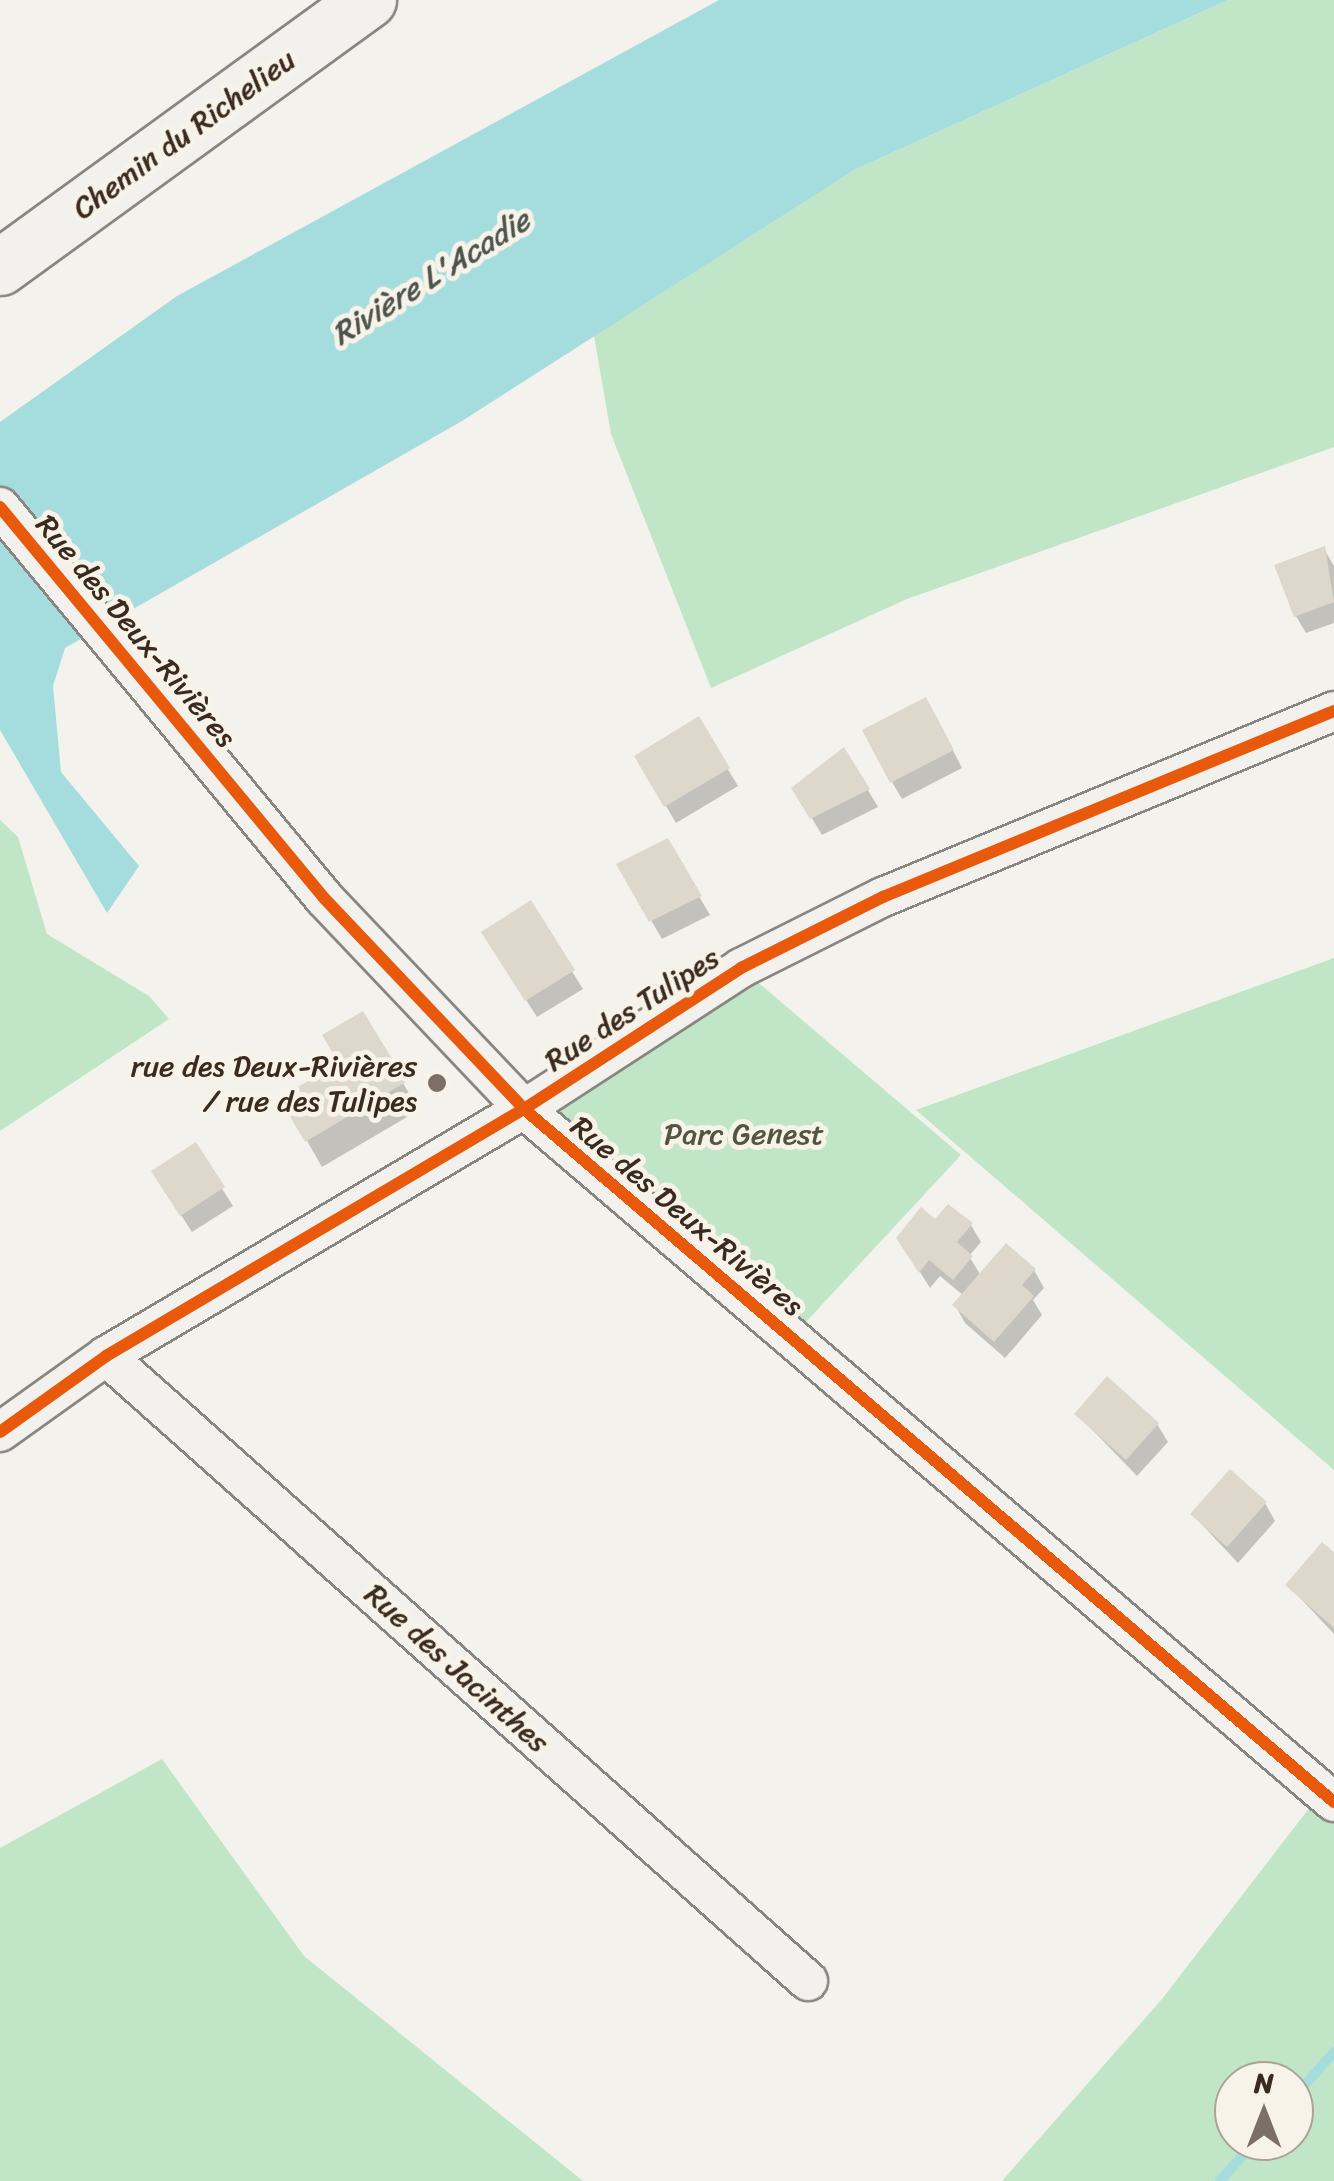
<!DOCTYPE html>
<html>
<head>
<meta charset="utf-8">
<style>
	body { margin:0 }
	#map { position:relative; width:1334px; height:2181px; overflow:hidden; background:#f4f2ec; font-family:Sriracha,sans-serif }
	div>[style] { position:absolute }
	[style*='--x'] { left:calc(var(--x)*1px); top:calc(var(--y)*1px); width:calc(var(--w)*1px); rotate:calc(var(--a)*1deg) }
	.green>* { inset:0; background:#c1e6c7 }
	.water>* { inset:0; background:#a5dddf }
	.shadow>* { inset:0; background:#0003 }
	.stream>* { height:10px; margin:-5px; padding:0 5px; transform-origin:5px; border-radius:5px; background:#a5dddf }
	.building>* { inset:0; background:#ddd7cc }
	.roads { filter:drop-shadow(2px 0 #898580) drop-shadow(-2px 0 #898580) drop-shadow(0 2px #898580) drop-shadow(0 -2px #898580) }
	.minor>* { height:38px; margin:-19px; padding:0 19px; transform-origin:19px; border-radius:19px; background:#f2f1ed }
	.secondary>* { height:55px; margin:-27.5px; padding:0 27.5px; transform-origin:27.5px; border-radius:27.5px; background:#f2f1ed }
	.cycleway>* { height:12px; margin:-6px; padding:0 6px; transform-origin:6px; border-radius:6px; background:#e8590c }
	.dots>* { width:28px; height:28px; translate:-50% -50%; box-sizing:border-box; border:5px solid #f7f3e8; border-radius:50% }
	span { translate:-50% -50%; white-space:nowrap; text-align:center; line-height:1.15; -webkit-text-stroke:10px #f7f3e8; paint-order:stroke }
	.street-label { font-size:30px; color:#3b2a1e }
	.poi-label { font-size:30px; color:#3b2a1e }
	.right { translate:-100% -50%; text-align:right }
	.park-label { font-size:30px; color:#525640 }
	.water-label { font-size:32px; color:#4d544d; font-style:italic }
	.north { position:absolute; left:1214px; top:2061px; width:100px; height:100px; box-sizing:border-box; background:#f7f3e8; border:2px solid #aca397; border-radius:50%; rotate:0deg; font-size:28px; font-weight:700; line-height:40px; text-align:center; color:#3b2a1e }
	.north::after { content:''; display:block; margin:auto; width:35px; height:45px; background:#7c7066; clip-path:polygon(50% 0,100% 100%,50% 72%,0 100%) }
</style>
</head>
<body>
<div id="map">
	<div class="green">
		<i style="clip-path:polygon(1228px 0,1334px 0,1334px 447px,907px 599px,711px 688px,611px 434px,594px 336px,854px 170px)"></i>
		<i style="clip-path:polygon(0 820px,18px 837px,47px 934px,149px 996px,169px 1019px,0 1131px)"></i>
		<i style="clip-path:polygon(1334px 958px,1334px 1470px,916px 1110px)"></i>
		<i style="clip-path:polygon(741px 968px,961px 1155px,791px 1338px,524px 1109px)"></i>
		<i style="clip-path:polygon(162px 1759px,304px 1956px,583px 2181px,0 2181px,0 1848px)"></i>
		<i style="clip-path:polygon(evenodd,1334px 1776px,1334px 2181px,1002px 2181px,1162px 1999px,1334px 1776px,1234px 2081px,1294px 2081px,1294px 2141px,1234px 2141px,1234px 2081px)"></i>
	</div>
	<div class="water">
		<i style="clip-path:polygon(719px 0,1228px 0,854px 170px,462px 421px,65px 648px,53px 686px,61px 772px,139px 866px,107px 913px,0 730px,0 422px,177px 296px)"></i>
	</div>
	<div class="shadow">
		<i style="clip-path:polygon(1324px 549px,1334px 566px,1334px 623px,1306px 633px,1296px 616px)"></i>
		<i style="clip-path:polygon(936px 717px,962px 768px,902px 799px,892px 782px)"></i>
		<i style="clip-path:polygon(698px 720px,738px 786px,676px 823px,637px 757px)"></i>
		<i style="clip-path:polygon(844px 750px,878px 807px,822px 835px,794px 789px)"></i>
		<i style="clip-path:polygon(667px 842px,710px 915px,662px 939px,619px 865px)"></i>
		<i style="clip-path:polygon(530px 904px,583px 989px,537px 1017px,494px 950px)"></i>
		<i style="clip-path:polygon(362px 1014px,419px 1110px,322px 1167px,283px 1099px,342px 1064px)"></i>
		<i style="clip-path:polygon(195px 1146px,233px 1206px,192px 1232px,164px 1189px)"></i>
		<i style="clip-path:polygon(936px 1223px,971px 1225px,981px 1242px,969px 1256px,981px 1276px,1034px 1270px,1044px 1288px,1033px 1300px,1042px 1315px,1005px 1358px,965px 1323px,955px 1305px,964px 1296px,940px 1276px,930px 1288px,910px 1256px)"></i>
		<i style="clip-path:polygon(1077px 1414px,1157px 1424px,1168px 1442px,1137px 1476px)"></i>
		<i style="clip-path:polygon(1265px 1503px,1275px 1521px,1238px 1563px,1193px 1515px)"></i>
		<i style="clip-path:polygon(1334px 1555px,1334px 1634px,1288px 1585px)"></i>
	</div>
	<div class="stream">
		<i style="--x:1294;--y:2097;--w:60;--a:-48.4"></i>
		<i style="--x:1220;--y:2181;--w:53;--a:-48.8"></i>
	</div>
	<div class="building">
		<i style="clip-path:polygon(1325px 546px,1334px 602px,1294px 617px,1274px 565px)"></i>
		<i style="clip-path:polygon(926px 697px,954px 750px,890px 783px,862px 730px)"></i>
		<i style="clip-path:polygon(699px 716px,730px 768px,664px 807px,634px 756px)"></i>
		<i style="clip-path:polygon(844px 747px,870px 789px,810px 819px,791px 788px)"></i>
		<i style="clip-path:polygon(668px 838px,702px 896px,649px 922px,616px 864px)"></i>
		<i style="clip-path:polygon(531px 900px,575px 970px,525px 1001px,481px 932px)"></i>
		<i style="clip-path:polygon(363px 1011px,406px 1082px,305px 1142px,279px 1098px,339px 1063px,322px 1035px)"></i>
		<i style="clip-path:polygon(196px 1142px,225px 1187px,180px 1216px,151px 1171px)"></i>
		<i style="clip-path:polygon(948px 1204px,973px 1223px,957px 1242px,973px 1256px,953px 1280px,929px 1260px,919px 1273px,896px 1238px,921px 1207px,935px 1219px)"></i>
		<i style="clip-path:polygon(1006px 1243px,1036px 1269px,1022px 1285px,1034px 1296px,994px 1342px,952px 1305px)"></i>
		<i style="clip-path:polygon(1107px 1376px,1159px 1423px,1126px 1460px,1074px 1414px)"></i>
		<i style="clip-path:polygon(1230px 1469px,1267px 1502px,1227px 1547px,1190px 1514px)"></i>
		<i style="clip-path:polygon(1322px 1542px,1334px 1552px,1334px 1628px,1285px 1585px)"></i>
	</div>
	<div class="roads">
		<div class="minor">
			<i style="--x:0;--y:507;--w:508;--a:50.35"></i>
			<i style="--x:324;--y:898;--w:291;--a:46.5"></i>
			<i style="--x:524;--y:1109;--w:1066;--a:40.55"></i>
			<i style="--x:106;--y:1356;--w:940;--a:41.68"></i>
			<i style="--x:0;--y:1432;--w:130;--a:-35.6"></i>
			<i style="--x:106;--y:1356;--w:486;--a:-30.6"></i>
			<i style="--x:524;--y:1109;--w:259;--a:-33"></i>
			<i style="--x:741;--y:968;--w:159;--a:-26.6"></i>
			<i style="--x:883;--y:897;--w:488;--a:-22.4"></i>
		</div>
		<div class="secondary">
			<i style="--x:0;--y:267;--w:455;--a:-36"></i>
		</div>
	</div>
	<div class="cycleway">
		<i style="--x:0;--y:507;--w:508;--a:50.35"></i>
		<i style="--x:324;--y:898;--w:291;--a:46.5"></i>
		<i style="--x:524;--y:1109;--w:1066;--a:40.55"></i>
		<i style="--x:0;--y:1432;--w:130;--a:-35.6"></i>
		<i style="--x:106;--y:1356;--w:486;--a:-30.6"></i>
		<i style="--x:524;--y:1109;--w:259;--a:-33"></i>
		<i style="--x:741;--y:968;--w:159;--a:-26.6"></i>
		<i style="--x:883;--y:897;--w:488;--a:-22.4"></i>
	</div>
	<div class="dots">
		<i style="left:437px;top:1083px;background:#7c7066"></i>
	</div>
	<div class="street-label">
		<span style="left:184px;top:134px;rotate:-36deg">Chemin du Richelieu</span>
		<span style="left:136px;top:631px;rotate:50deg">Rue des Deux-Rivières</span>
		<span style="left:632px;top:1009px;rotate:-33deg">Rue des Tulipes</span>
		<span style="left:687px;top:1216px;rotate:40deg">Rue des Deux-Rivières</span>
		<span style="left:457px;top:1668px;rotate:42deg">Rue des Jacinthes</span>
	</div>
	<div class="poi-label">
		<span class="right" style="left:417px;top:1083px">rue des Deux-Rivières<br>/ rue des Tulipes</span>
	</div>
	<div class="park-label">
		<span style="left:744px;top:1134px">Parc Genest</span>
	</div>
	<div class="water-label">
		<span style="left:431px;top:278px;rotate:-32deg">Rivière L'Acadie</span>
	</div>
	<div class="north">N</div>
</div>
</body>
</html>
